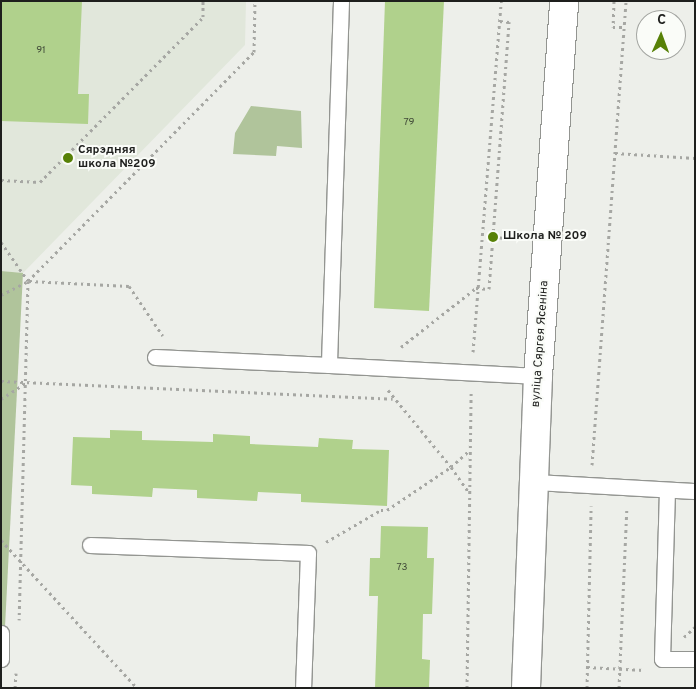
<!DOCTYPE html>
<html>
<head>
<meta charset="utf-8">
<style>
	body { margin:0 }
	#map { position:relative; width:696px; height:689px; overflow:hidden; background:#edefea; font-family:Overpass,sans-serif }
	div>[style] { position:absolute }
	[style*='--x'] { left:calc(var(--x)*1px); top:calc(var(--y)*1px); width:calc(var(--w)*1px); rotate:calc(var(--a)*1deg) }
	.built>* { inset:0; background:#e1e7db }
	.green>* { inset:0; background:#b0c49b }
	.building>* { inset:0; background:#b0d18c }
	.path>* { height:3px; margin-top:-1.5px; transform-origin:0; background:repeating-linear-gradient(90deg,#a6a7a3 0 2.5px,transparent 0 6.5px) }
	.roads { filter:drop-shadow(1px 0 #939591) drop-shadow(-1px 0 #939591) drop-shadow(0 1px #939591) drop-shadow(0 -1px #939591) }
	.service>* { height:15px; margin:-7.5px; padding:0 7.5px; transform-origin:7.5px; border-radius:7.5px; background:#fff }
	.secondary>* { height:28px; margin:-14px; padding:0 14px; transform-origin:14px; border-radius:14px; background:#fff }
	.dots>* { width:14px; height:14px; translate:-50% -50%; box-sizing:border-box; border:2px solid #fafcf8; border-radius:50% }
	span { translate:-50% -50%; white-space:nowrap; text-align:center; line-height:1.15; -webkit-text-stroke:4px #fafcf8; paint-order:stroke }
	.number-label { font-size:10px; color:#424c39 }
	.number-label span { -webkit-text-stroke-width:0 }
	.poi-label { font-size:12px; color:#1e1f1d; font-weight:700 }
	.left { translate:0 -50%; text-align:left }
	.street-label { font-size:12px; color:#1e1f1d }
	.frame { position:absolute; inset:0; border:2px solid #1e1f1d; pointer-events:none }
	.north { position:absolute; left:636px; top:10px; width:50px; height:50px; box-sizing:border-box; background:#fafcf8; border:1px solid #a2a4a0; border-radius:50%; rotate:2deg; font-size:14px; font-weight:700; line-height:20px; text-align:center; color:#1e1f1d }
	.north::after { content:''; display:block; margin:auto; width:18px; height:22px; background:#578107; clip-path:polygon(50% 0,100% 100%,50% 72%,0 100%) }
</style>
</head>
<body>
<div id="map">
	<div class="built">
		<i style="clip-path:polygon(1px 1px,246px 1px,245px 45px,23px 273px,1px 271px)"></i>
	</div>
	<div class="green">
		<i style="clip-path:polygon(251px 106px,301px 111px,302px 148px,277px 146px,276px 156px,233px 154px,235px 133px)"></i>
		<i style="clip-path:polygon(1px 271px,23px 273px,5px 627px,1px 626px)"></i>
	</div>
	<div class="building">
		<i style="clip-path:polygon(1px 1px,82px 1px,78px 94px,89px 94px,88px 124px,1px 121px)"></i>
		<i style="clip-path:polygon(385px 1px,444px 1px,429px 311px,374px 308px)"></i>
		<i style="clip-path:polygon(110px 430px,142px 431px,142px 440px,213px 442px,213px 434px,250px 436px,250px 444px,318px 447px,319px 438px,353px 440px,352px 449px,389px 450px,387px 506px,301px 502px,301px 494px,258px 492px,257px 501px,197px 498px,197px 490px,153px 488px,152px 497px,92px 494px,92px 486px,71px 485px,73px 437px,110px 438px)"></i>
		<i style="clip-path:polygon(381px 526px,428px 527px,427px 558px,434px 558px,432px 614px,423px 614px,422px 659px,430px 660px,429px 688px,375px 688px,378px 596px,369px 596px,370px 558px,380px 558px)"></i>
	</div>
	<div class="path">
		<i style="--x:614;--y:1;--w:26;--a:92"></i>
		<i style="--x:613;--y:27;--w:12;--a:0"></i>
		<i style="--x:615;--y:153;--w:80;--a:3.6"></i>
		<i style="--x:1;--y:180;--w:39;--a:3"></i>
		<i style="--x:40;--y:182;--w:232;--a:-45.3"></i>
		<i style="--x:203;--y:17;--w:16;--a:-90"></i>
		<i style="--x:493;--y:237;--w:26;--a:4"></i>
		<i style="--x:1;--y:242;--w:47;--a:55.3"></i>
		<i style="--x:28;--y:281;--w:339;--a:91.5"></i>
		<i style="--x:29;--y:281;--w:100;--a:2.9"></i>
		<i style="--x:129;--y:286;--w:60;--a:55.8"></i>
		<i style="--x:1;--y:295;--w:30;--a:-27"></i>
		<i style="--x:28;--y:281;--w:322;--a:-45.4"></i>
		<i style="--x:254;--y:52;--w:51;--a:-88.9"></i>
		<i style="--x:401;--y:347;--w:95;--a:-38.2"></i>
		<i style="--x:476;--y:288;--w:13;--a:4"></i>
		<i style="--x:489;--y:289;--w:268;--a:-85.7"></i>
		<i style="--x:509;--y:22;--w:10;--a:-174"></i>
		<i style="--x:473;--y:352;--w:352;--a:-85.4"></i>
		<i style="--x:1;--y:381;--w:392;--a:2.6"></i>
		<i style="--x:388;--y:390;--w:99;--a:50.7"></i>
		<i style="--x:451;--y:467;--w:32;--a:55"></i>
		<i style="--x:1;--y:399;--w:30;--a:-33"></i>
		<i style="--x:592;--y:465;--w:465;--a:-85.8"></i>
		<i style="--x:1;--y:540;--w:201;--a:47.4"></i>
		<i style="--x:326;--y:542;--w:64;--a:-30.2"></i>
		<i style="--x:381;--y:510;--w:6;--a:0"></i>
		<i style="--x:387;--y:510;--w:77;--a:-33.9"></i>
		<i style="--x:451;--y:467;--w:24;--a:-42"></i>
		<i style="--x:684;--y:637;--w:15;--a:-42"></i>
		<i style="--x:587;--y:667;--w:57;--a:3"></i>
		<i style="--x:15;--y:688;--w:15;--a:-86"></i>
		<i style="--x:467;--y:688;--w:295;--a:-89.2"></i>
		<i style="--x:587;--y:688;--w:182;--a:-88.7"></i>
		<i style="--x:619;--y:688;--w:181;--a:-87.5"></i>
	</div>
	<div class="roads">
		<div class="service">
			<i style="--x:341;--y:1;--w:364;--a:91.9"></i>
			<i style="--x:329;--y:365;--w:209;--a:3"></i>
			<i style="--x:155;--y:357;--w:174;--a:2.6"></i>
			<i style="--x:534;--y:482;--w:161;--a:3.2"></i>
			<i style="--x:667;--y:490;--w:169;--a:91.7"></i>
			<i style="--x:662;--y:659;--w:33;--a:0"></i>
			<i style="--x:90;--y:545;--w:218;--a:2.1"></i>
			<i style="--x:308;--y:553;--w:135;--a:92.1"></i>
			<i style="--x:1;--y:633;--w:26;--a:90"></i>
		</div>
		<div class="secondary">
			<i style="--x:526;--y:688;--w:312;--a:-87.8"></i>
			<i style="--x:538;--y:376;--w:376;--a:-86"></i>
		</div>
	</div>
	<div class="dots">
		<i style="left:68px;top:158px;background:#578107"></i>
		<i style="left:493px;top:237px;background:#578107"></i>
	</div>
	<div class="number-label">
		<span style="left:41px;top:51px">91</span>
		<span style="left:409px;top:123px">79</span>
		<span style="left:402px;top:568px">73</span>
	</div>
	<div class="poi-label">
		<span class="left" style="left:78px;top:158px">Сярэдняя<br>школа №209</span>
		<span class="left" style="left:503px;top:237px">Школа № 209</span>
	</div>
	<div class="street-label">
		<span style="left:541px;top:344px;rotate:-86deg">вуліца Сяргея Ясеніна</span>
	</div>
	<div class="frame"></div>
	<div class="north">С</div>
</div>
</body>
</html>
